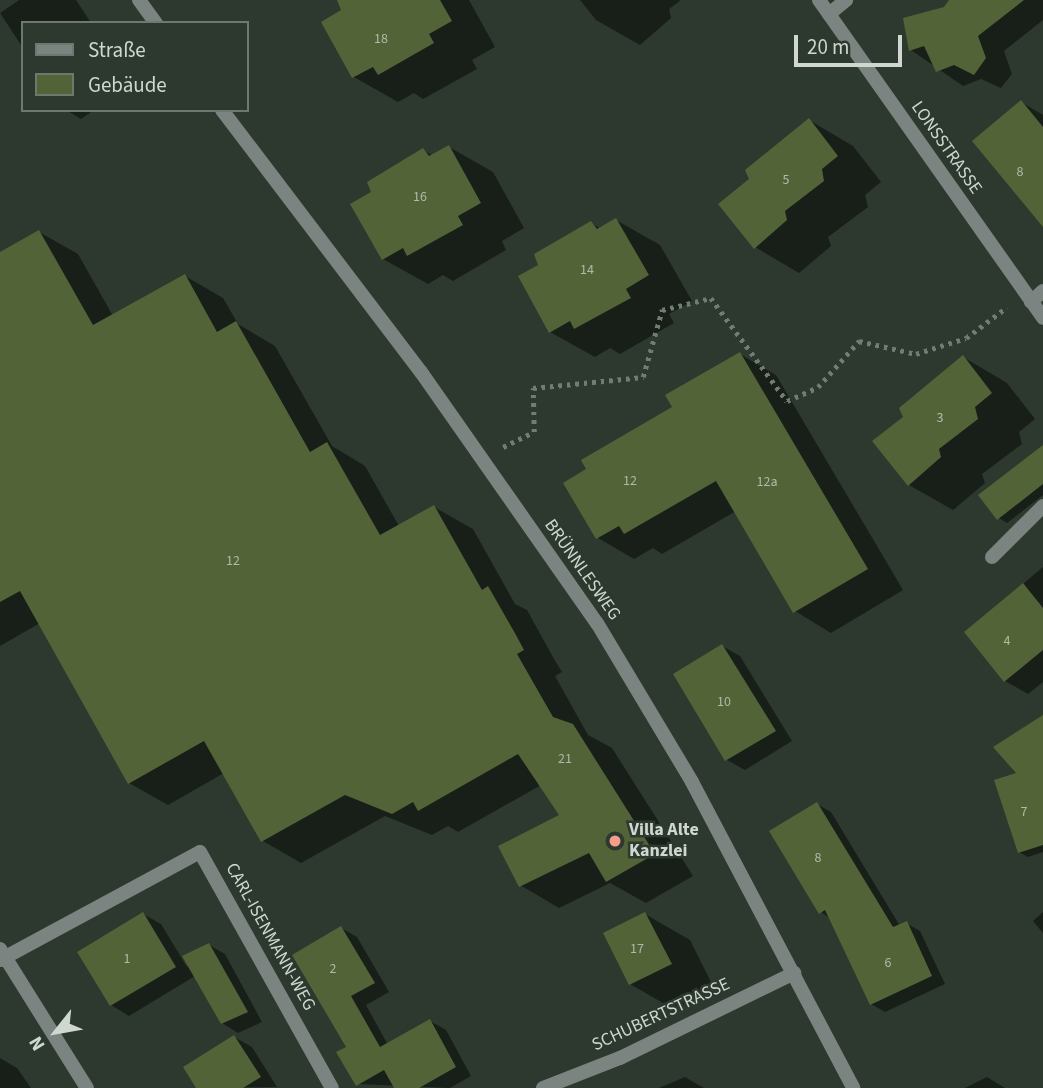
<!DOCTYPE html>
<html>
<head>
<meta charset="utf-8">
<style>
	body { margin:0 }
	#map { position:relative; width:1043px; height:1088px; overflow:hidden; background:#2d392e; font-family:"Source Sans 3",sans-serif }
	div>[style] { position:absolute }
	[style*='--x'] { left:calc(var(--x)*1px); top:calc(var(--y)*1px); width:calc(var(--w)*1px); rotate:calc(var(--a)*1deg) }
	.shadow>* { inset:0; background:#0007 }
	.building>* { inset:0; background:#536338 }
	.path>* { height:4.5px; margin-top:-2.25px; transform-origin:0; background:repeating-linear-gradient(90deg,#727c73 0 3.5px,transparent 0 8.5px) }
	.lane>* { height:14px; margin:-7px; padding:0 7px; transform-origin:7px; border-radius:7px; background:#7c8481 }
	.street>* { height:14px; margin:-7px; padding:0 7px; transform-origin:7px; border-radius:7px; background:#7c8481 }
	.dots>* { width:19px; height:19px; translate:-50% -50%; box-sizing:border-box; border:4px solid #2d392e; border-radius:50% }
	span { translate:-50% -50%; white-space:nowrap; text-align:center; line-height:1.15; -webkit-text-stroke:5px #2d392e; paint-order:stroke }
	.number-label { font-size:14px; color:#b0baaa }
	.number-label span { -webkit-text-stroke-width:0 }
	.street-label { font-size:18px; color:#cfd7d0 }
	.poi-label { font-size:18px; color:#cfd7d0; font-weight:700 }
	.left { translate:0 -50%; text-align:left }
	.legend { position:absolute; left:21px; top:21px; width:228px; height:91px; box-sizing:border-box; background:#2d392e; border:2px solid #6e786f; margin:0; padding:9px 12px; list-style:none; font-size:21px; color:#cfd7d0 }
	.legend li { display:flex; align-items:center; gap:14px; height:35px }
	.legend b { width:35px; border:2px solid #6e786f }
	.north { position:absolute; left:21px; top:997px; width:70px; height:70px; -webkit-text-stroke:5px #2d392e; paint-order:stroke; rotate:239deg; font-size:19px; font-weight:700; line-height:28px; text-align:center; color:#cfd7d0 }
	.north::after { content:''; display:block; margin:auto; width:24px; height:32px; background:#cfd7d0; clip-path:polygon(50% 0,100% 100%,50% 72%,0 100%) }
	.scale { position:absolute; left:794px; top:35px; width:108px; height:32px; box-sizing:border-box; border:4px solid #cfd7d0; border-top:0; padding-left:9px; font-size:21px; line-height:24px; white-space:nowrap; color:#cfd7d0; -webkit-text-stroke:5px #2d392e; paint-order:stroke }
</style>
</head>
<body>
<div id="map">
	<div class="shadow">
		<i style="clip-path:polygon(19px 0,76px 0,91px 23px,23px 23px,23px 48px,0 13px)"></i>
		<i style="clip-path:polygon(341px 0,469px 0,495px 47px,472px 60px,477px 69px,423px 99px,414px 93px,398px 102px,354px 77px)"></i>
		<i style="clip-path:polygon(580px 0,681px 0,669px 9px,671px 18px,640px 45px,596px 20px)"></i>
		<i style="clip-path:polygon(951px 0,1043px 0,1043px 20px,1004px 51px,1012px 74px,1001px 88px,981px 79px,963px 86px,911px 50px)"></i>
		<i style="clip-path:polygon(1021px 102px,1043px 115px,1043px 218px)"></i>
		<i style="clip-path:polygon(66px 110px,94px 110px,81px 119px)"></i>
		<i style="clip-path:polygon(809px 120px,853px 146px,881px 182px,865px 195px,868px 207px,828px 237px,831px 246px,799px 273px,755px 247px,751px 180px)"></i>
		<i style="clip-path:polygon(449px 147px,493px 172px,524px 228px,502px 241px,506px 250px,453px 281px,443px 275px,428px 284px,383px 259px,373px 193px,423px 150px,433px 156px)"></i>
		<i style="clip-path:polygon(616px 220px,660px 245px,692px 301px,669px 314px,674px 323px,620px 354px,610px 348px,595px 357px,550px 332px,540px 266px,591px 223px,601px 229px)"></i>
		<i style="clip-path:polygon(39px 232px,78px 254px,113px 316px,185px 276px,223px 298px,238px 324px,275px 346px,332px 446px,365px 466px,399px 526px,434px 507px,473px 529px,515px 604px,527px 610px,554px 659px,562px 672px,555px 676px,588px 735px,612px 748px,693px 876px,646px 903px,610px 883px,559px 908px,520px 885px,562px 816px,541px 785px,458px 832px,448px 826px,432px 835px,385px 816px,301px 863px,263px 841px,224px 773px,168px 805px,129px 783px,40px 623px,0 646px,0 254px)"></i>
		<i style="clip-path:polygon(740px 354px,776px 375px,903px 590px,831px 633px,795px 611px,736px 511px,662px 554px,653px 548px,634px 559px,598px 538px,675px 407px)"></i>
		<i style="clip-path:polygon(963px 357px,1007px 383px,1035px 419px,1019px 432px,1022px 444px,982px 474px,985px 483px,953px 510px,909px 485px,905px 417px)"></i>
		<i style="clip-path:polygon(1043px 461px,1043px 495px,1007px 523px,999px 518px)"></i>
		<i style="clip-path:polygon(1043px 567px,1043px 682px,1028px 694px,1005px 681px,966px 632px)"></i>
		<i style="clip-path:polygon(722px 646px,740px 656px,792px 741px,745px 770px,727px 760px)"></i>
		<i style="clip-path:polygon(1043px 717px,1043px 852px,1028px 857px,1019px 852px,1019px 774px)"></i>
		<i style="clip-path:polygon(817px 804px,831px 812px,900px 926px,906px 923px,920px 931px,945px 984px,885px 1012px,871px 1004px,831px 919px,821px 912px)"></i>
		<i style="clip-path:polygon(1043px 912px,1043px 933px,1033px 921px)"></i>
		<i style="clip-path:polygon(143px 914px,161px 924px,187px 967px,209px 945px,225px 954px,262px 1022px,238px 1033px,222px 1023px,195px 976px,129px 1016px,111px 1005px)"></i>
		<i style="clip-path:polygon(645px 914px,690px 940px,715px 990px,675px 1010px,630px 984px)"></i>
		<i style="clip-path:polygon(341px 928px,357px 937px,389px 992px,366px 1005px,388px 1045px,430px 1021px,446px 1030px,471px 1076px,450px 1088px,357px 1084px,348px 1048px)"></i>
		<i style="clip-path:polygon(234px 1037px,252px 1047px,277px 1087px,198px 1088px)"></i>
		<i style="clip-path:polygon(0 1058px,17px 1068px,31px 1088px,0 1088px)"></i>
		<i style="clip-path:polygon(685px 1077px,704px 1088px,659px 1088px)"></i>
		<i style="clip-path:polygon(987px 1077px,1005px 1088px,965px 1088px)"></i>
	</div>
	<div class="building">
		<i style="clip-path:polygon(337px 0,440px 0,452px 21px,429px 34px,434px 43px,378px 75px,373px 67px,352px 78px,321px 22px,341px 10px)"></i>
		<i style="clip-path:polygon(949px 0,1024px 0,978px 36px,986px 58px,974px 75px,954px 65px,936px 72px,924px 46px,909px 51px,903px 18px,944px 7px)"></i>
		<i style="clip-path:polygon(1021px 100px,1043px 127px,1043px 227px,972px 141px)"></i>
		<i style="clip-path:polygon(809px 118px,838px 156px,822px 169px,824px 181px,785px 211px,787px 220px,754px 249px,718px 204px,749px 179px,745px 170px)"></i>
		<i style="clip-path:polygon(449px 145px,481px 203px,458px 216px,463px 225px,407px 256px,403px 248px,382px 260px,350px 204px,371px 192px,367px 182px,423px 148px,429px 156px)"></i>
		<i style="clip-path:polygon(616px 218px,649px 275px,626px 289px,631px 298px,574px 329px,570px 321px,549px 333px,518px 276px,538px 265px,534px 254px,591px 221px,597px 229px)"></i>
		<i style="clip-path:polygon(39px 230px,93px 325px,185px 274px,217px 332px,236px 321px,310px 452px,327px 442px,380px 535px,434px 505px,482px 590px,488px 586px,516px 635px,524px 650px,517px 654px,553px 717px,573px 724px,655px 854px,606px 882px,589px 853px,519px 887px,498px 846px,559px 815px,518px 754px,418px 811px,413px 802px,392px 814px,345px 795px,261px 842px,204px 741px,128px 784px,20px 591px,0 602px,0 252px)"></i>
		<i style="clip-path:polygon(740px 352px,868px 569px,793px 613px,716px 481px,624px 534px,619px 526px,596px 539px,563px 483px,586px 469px,581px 460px,672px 407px,665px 395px)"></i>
		<i style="clip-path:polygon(963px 355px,992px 393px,975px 407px,978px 419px,939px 449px,941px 457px,908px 486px,872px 441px,903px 417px,899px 408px)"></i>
		<i style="clip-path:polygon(1043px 445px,1043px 484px,997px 520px,978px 495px)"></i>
		<i style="clip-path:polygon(1023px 583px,1043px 608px,1043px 650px,1004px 682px,964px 632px)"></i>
		<i style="clip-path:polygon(722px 644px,776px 731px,725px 761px,673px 674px)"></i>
		<i style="clip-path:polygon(1043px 715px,1043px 845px,1018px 853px,994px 780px,1016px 773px,993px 747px)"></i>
		<i style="clip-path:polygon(817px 802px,893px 927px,907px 921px,932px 976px,870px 1005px,825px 910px,819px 914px,769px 831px)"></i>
		<i style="clip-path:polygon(143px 912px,176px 967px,110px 1006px,77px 952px)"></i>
		<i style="clip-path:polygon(645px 912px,672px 964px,629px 985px,603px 933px)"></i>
		<i style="clip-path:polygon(341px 926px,375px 983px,351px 996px,380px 1047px,430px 1019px,456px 1067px,419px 1088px,394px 1088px,384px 1070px,356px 1086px,336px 1052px,346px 1047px,292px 955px)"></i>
		<i style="clip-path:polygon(209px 943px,248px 1012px,221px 1024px,182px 956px)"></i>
		<i style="clip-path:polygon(234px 1035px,261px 1077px,243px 1088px,196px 1088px,183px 1067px)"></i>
	</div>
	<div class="path">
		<i style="--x:503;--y:447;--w:34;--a:-26"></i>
		<i style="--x:534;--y:432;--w:44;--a:-91.3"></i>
		<i style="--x:533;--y:388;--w:111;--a:-5.7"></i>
		<i style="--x:643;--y:377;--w:70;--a:-74.2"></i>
		<i style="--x:662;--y:310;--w:50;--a:-13.8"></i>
		<i style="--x:711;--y:298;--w:128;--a:53.6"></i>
		<i style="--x:787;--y:401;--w:34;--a:-24"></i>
		<i style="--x:818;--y:387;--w:62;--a:-48.3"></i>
		<i style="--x:859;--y:341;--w:58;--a:12.8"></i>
		<i style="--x:916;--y:354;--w:52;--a:-17.7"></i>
		<i style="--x:966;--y:338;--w:51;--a:-37.1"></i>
	</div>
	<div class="lane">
		<i style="--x:992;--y:557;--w:72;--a:-45"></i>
	</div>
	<div class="street">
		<i style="--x:139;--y:0;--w:29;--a:54"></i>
		<i style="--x:819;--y:0;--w:389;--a:54.8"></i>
		<i style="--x:829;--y:14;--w:22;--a:-39"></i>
		<i style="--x:222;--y:110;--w:329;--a:52.8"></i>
		<i style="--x:421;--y:372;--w:307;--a:55"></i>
		<i style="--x:597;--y:623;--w:185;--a:59.1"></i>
		<i style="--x:692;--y:782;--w:346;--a:62.2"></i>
		<i style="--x:1031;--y:302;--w:16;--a:-43"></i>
		<i style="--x:0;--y:949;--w:164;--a:58"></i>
		<i style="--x:0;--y:960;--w:227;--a:-28.4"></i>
		<i style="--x:200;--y:852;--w:270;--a:60.8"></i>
		<i style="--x:543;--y:1088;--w:83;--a:-21.3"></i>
		<i style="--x:620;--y:1058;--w:194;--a:-26"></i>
	</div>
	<div class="dots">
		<i style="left:615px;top:841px;background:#f49d8b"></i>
	</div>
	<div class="number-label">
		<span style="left:381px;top:39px">18</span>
		<span style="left:1020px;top:172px">8</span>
		<span style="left:786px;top:180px">5</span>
		<span style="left:420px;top:197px">16</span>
		<span style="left:587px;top:270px">14</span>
		<span style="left:940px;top:418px">3</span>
		<span style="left:630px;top:481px">12</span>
		<span style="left:767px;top:482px">12a</span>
		<span style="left:233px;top:561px">12</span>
		<span style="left:1007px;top:641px">4</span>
		<span style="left:724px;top:702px">10</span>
		<span style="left:565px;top:759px">21</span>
		<span style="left:1024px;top:812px">7</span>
		<span style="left:818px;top:858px">8</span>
		<span style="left:637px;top:949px">17</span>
		<span style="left:127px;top:959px">1</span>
		<span style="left:888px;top:963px">6</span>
		<span style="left:333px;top:969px">2</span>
	</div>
	<div class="street-label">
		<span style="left:946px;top:148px;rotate:55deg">LONSSTRASSE</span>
		<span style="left:582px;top:570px;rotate:55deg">BRÜNNLESWEG</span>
		<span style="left:270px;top:937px;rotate:61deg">CARL-ISENMANN-WEG</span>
		<span style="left:661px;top:1015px;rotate:-25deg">SCHUBERTSTRASSE</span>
	</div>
	<div class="poi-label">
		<span class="left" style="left:629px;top:841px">Villa Alte<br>Kanzlei</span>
	</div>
	<ul class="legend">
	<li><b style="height:9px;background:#7c8481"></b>Straße</li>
	<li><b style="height:19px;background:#536338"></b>Gebäude</li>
	</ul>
	<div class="north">N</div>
	<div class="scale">20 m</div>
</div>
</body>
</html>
